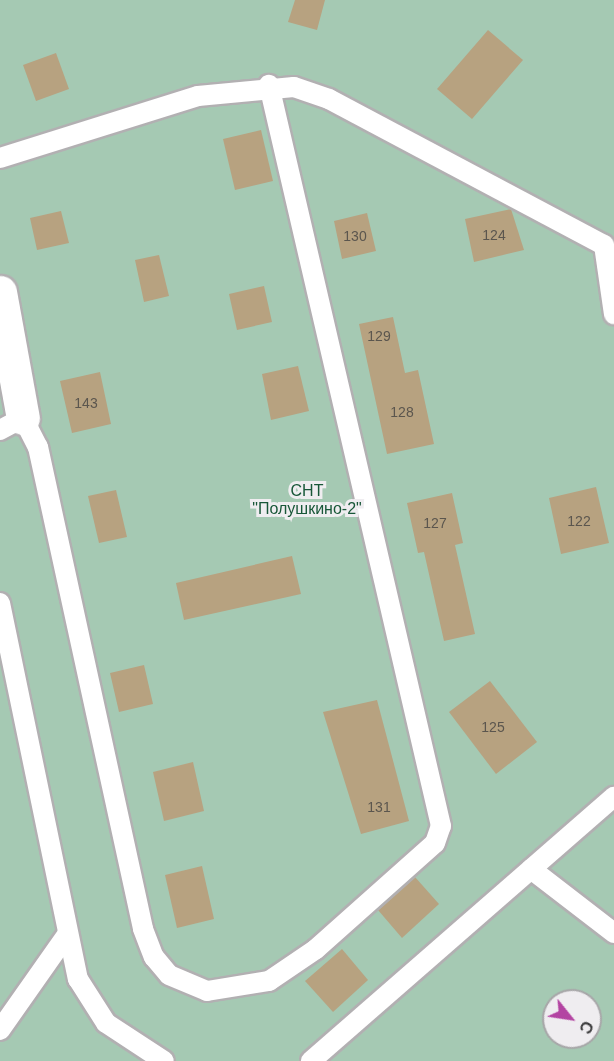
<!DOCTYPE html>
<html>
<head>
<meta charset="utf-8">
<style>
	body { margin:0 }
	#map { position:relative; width:614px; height:1061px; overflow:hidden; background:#e2e0e3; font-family:Arial,sans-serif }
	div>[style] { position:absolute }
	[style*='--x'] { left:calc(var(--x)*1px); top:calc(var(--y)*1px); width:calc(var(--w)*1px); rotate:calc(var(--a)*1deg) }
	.green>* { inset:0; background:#a5c9b3 }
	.building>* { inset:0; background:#b7a280 }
	.roads { filter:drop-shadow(2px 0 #b2b0b2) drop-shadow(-2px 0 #b2b0b2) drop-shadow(0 2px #b2b0b2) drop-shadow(0 -2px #b2b0b2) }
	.service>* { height:20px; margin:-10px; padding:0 10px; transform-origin:10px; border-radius:10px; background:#fff }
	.minor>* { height:33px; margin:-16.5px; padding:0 16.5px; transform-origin:16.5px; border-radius:16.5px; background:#fff }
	span { translate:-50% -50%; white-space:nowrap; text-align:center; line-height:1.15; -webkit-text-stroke:6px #efedf0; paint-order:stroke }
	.number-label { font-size:14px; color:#5b564e }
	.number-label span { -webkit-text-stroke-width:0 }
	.park-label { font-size:16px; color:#185738 }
	.north { position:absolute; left:542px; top:989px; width:60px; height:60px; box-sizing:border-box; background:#efedf0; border:2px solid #a7a6a8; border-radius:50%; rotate:120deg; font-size:16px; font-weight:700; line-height:24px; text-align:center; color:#3c3c3d }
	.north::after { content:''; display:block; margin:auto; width:21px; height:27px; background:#b344a2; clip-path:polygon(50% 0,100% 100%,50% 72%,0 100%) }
</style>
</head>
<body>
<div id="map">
	<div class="green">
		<i style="clip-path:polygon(evenodd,0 0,614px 0,614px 1061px,0 1061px,0 0,554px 1001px,590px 1001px,590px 1037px,554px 1037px,554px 1001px)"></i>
	</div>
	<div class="building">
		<i style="clip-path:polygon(295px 0,325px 0,317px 30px,288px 22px)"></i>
		<i style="clip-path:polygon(488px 30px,523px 60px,472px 119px,437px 89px)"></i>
		<i style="clip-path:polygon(56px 53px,69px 89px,36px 101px,23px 65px)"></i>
		<i style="clip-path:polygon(261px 130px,273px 181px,235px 190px,223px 139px)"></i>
		<i style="clip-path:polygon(511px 209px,524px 250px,474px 262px,465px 219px)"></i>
		<i style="clip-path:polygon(61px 211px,69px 243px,37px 250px,30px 218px)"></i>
		<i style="clip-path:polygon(367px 213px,376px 251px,342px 259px,334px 221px)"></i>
		<i style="clip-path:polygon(159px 255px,169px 296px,144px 302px,135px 260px)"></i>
		<i style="clip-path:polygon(264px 286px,272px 322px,237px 330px,229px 294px)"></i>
		<i style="clip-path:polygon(393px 317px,405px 373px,418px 370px,434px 444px,387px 454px,359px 324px)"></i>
		<i style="clip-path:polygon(298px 366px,309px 411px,271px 420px,262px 374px)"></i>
		<i style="clip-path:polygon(100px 372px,111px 424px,72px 433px,60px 381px)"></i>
		<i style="clip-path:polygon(596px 487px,609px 543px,561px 554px,549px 498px)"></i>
		<i style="clip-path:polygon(116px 490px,127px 537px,99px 543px,88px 496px)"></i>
		<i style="clip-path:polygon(452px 493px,463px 543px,455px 545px,475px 634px,444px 641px,424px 552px,418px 553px,407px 503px)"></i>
		<i style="clip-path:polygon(292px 556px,301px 594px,184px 620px,176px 583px)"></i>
		<i style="clip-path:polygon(144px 665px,153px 704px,119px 712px,110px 673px)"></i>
		<i style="clip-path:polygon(490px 681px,537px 742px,496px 774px,449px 712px)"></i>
		<i style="clip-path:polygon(377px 700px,409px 821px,361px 834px,323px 712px)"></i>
		<i style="clip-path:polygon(193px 762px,204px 811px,164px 821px,153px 772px)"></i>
		<i style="clip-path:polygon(202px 866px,214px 919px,177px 928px,165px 875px)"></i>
		<i style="clip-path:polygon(415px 877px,439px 904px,402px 938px,378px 910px)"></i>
		<i style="clip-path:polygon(342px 949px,368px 980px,333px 1012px,305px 981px)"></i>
	</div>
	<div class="roads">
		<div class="service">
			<i style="--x:0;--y:158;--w:207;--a:-17.4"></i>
			<i style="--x:198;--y:96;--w:96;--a:-5.4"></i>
			<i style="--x:294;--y:87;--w:37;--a:19"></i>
			<i style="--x:329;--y:99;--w:311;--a:28"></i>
			<i style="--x:604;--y:245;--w:70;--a:81.8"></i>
			<i style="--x:0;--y:430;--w:26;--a:-28"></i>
			<i style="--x:23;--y:418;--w:33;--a:63"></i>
			<i style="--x:38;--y:447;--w:493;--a:77.7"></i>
			<i style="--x:143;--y:929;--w:30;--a:69"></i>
			<i style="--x:154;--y:957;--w:23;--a:50"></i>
			<i style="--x:169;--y:975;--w:41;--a:22.8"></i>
			<i style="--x:207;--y:991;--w:63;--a:-9.2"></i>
			<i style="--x:269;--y:981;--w:57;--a:-34.2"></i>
			<i style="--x:316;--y:949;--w:159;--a:-41.7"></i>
			<i style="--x:435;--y:843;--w:18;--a:-71"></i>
			<i style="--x:441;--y:826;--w:761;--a:-103.07"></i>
			<i style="--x:0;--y:603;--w:384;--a:78.3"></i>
			<i style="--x:78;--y:979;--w:52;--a:57.5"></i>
			<i style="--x:106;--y:1023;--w:69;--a:33.2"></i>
			<i style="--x:531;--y:869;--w:105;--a:37.6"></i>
			<i style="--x:0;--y:1030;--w:115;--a:-54.9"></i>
			<i style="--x:311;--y:1061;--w:402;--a:-41.1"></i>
		</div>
		<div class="minor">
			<i style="--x:0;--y:292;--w:128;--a:79.7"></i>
		</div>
	</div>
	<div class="number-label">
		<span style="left:494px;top:235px">124</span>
		<span style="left:355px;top:236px">130</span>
		<span style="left:379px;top:336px">129</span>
		<span style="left:86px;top:403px">143</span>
		<span style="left:402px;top:412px">128</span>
		<span style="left:579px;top:521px">122</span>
		<span style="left:435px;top:523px">127</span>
		<span style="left:493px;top:727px">125</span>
		<span style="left:379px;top:807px">131</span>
	</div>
	<div class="park-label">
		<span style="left:307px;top:500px">СНТ<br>"Полушкино-2"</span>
	</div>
	<div class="north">С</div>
</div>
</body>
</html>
